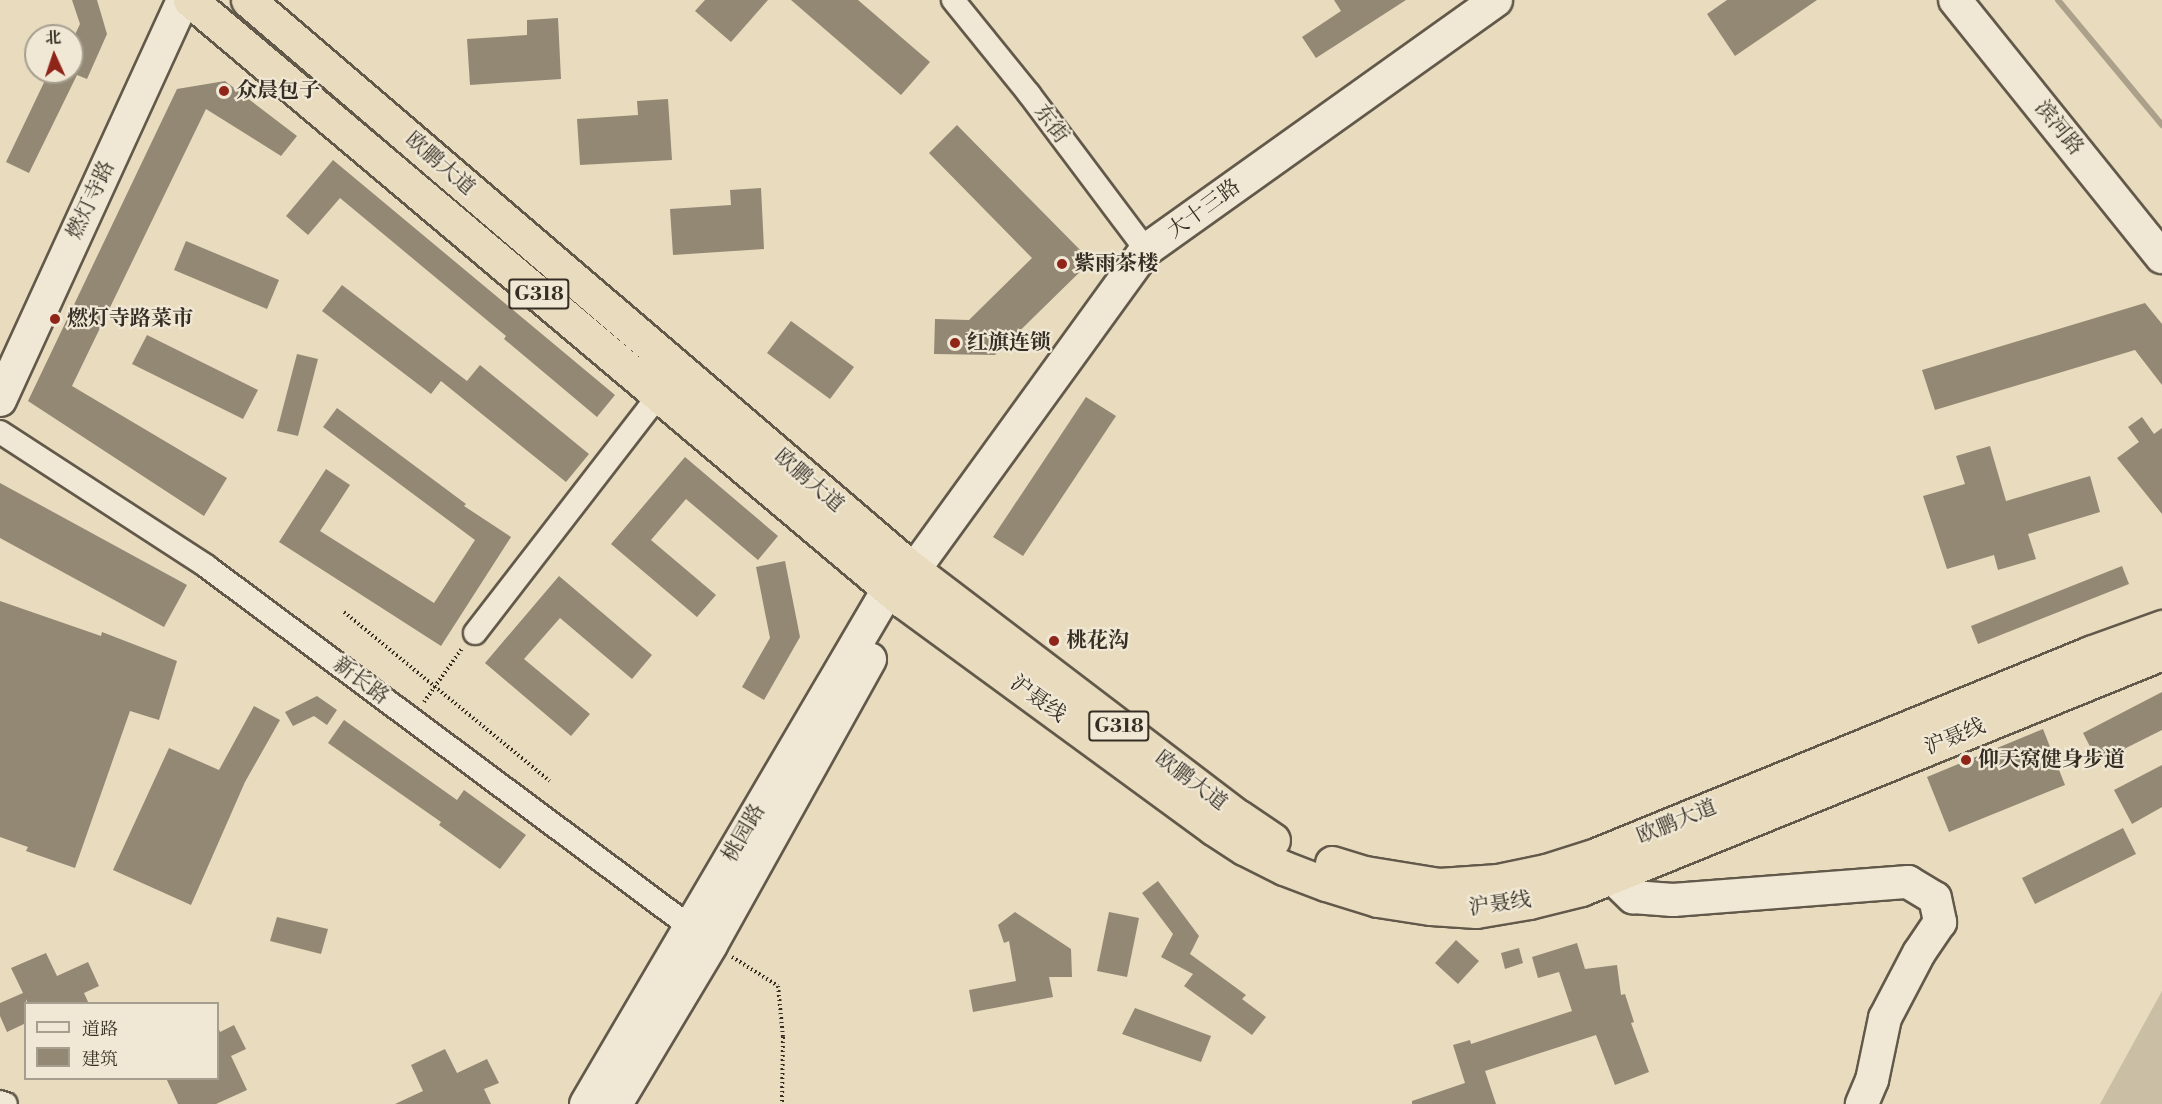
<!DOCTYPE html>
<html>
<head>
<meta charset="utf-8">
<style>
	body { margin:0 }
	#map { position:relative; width:2162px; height:1104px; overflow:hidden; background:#e8dbbe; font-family:"Libre Bodoni","Noto Serif SC",serif }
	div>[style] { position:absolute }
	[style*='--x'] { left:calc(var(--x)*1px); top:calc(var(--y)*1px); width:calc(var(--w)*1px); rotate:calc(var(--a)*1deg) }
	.green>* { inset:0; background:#cabea4 }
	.stream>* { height:6px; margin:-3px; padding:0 3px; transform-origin:3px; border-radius:3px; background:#aba08a }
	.building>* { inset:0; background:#938874 }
	.path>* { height:4px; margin-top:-2px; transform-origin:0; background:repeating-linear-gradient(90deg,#362e24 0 1.5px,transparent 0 4.5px) }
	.roads { filter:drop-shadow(2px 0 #62594a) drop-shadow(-2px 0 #62594a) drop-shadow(0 2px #62594a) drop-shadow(0 -2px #62594a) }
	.street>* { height:22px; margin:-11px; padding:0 11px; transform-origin:11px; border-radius:11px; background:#f0e8d5 }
	.secondary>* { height:32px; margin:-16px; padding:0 16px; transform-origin:16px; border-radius:16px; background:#f0e8d5 }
	.highway>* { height:33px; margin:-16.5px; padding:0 16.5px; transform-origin:16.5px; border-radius:16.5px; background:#e8dbbe }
	.dots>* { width:16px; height:16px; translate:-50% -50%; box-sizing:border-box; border:3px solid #f0e8d5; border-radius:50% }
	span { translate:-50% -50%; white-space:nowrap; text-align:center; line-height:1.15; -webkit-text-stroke:4.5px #f0e8d5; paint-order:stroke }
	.shield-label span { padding:2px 4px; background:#f0e8d5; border:2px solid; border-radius:4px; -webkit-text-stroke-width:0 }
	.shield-label { font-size:20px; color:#362e24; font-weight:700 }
	.poi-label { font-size:21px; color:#362e24; font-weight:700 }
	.left { translate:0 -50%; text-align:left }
	.street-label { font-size:21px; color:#362e24 }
	.legend { position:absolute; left:24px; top:1002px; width:195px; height:78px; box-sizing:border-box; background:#f0e8d5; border:2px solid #a69e8e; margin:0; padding:8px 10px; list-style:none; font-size:18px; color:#362e24 }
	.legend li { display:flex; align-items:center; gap:12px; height:30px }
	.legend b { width:30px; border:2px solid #a69e8e }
	.north { position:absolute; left:24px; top:24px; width:60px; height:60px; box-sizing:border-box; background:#f0e8d5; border:2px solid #a69e8e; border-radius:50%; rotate:357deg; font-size:16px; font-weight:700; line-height:24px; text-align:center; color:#362e24 }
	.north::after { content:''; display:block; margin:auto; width:21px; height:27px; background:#8f2418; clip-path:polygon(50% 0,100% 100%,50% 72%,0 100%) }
</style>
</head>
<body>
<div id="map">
	<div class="green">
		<i style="clip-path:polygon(2162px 991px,2162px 1104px,2100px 1104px)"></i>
	</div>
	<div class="stream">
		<i style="--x:2058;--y:0;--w:163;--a:50.2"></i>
	</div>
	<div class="building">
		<i style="clip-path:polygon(72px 0,97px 0,107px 34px,87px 79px,77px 75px,29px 173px,6px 162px,49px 72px,72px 72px,72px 41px,80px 24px)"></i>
		<i style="clip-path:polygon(705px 0,768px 0,731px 42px,695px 11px)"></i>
		<i style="clip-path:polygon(791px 0,858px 0,930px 62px,901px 95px)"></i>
		<i style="clip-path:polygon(1334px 0,1406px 0,1316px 58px,1302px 37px,1341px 11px)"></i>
		<i style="clip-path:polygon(1727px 0,1817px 0,1735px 56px,1707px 14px)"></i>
		<i style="clip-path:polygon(558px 18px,561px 79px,470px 85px,467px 39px,527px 35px,527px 20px)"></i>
		<i style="clip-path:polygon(225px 81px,297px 136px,281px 156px,206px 109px,72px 386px,227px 478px,204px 516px,28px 401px,177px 89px)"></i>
		<i style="clip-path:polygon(668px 99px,672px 160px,580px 165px,577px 119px,638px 115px,637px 101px)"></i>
		<i style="clip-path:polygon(957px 125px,1091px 261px,995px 355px,934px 354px,935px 319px,969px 320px,1032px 258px,929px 153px)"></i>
		<i style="clip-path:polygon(333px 160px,615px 395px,597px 417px,504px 339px,506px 336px,340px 198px,308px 235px,286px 216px)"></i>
		<i style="clip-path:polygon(761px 188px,764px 249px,673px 255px,670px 209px,731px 205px,730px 190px)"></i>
		<i style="clip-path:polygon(186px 241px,279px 280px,267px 309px,174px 270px)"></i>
		<i style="clip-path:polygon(342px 285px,467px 381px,480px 365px,589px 454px,566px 482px,441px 381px,431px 394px,322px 311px)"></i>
		<i style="clip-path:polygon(2145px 303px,2162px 324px,2162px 385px,2135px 350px,1935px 410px,1922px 370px)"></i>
		<i style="clip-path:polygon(791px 321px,854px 367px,830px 399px,767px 353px)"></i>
		<i style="clip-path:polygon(147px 335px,258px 390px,243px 419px,132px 364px)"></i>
		<i style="clip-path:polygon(297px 354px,318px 359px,298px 436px,277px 431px)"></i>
		<i style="clip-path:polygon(1086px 397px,1116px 416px,1023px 556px,993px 537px)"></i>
		<i style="clip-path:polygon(337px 408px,466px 504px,464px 506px,511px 537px,441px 646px,279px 542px,326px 469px,350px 485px,320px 531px,434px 603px,475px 540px,323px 427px)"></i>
		<i style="clip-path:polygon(2142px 417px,2154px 434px,2162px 428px,2162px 514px,2117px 458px,2139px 442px,2128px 427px)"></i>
		<i style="clip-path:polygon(1990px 446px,2006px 501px,2090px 476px,2100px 512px,2028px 534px,2036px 559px,1998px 570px,1994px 555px,1947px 569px,1923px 496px,1965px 484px,1956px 456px)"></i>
		<i style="clip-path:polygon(685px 457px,778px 536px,758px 560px,686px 499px,651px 540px,716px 595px,697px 617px,611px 544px)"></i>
		<i style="clip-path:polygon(0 483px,187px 585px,164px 627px,0 538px)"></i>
		<i style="clip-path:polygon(785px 561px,800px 637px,764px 700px,742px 687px,770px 638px,756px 567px)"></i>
		<i style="clip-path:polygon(2122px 566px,2129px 584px,1978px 644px,1971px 626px)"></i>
		<i style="clip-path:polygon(559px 576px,652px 655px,632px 679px,560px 618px,524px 659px,590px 714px,571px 736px,485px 663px)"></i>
		<i style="clip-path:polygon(0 601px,101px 636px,102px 632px,177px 661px,159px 720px,130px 711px,75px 868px,26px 851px,28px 847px,0 837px)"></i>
		<i style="clip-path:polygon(2162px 692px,2162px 730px,2098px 762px,2083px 733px)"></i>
		<i style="clip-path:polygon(317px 696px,337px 710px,327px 725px,314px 716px,293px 726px,285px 712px)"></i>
		<i style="clip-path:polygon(254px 706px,280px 720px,245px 782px,191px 905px,113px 870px,169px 748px,219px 770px)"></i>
		<i style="clip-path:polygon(344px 720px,457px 800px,464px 790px,526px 835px,500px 869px,439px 825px,441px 822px,328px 743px)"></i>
		<i style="clip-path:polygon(2043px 729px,2065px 785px,1949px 832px,1927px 777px)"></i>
		<i style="clip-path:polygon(2162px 765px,2162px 807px,2132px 824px,2114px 790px)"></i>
		<i style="clip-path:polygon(2123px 828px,2136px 854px,2035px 904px,2022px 878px)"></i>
		<i style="clip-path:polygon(1158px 881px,1199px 936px,1190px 954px,1246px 995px,1242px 999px,1266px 1017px,1252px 1035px,1184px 986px,1193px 974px,1161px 957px,1173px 934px,1142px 893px)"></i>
		<i style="clip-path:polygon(1015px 912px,1071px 949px,1072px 977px,1049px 977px,1053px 997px,973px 1012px,969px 990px,1016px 981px,1009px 941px,1004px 943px,998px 925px)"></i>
		<i style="clip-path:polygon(1109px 912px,1139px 918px,1127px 977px,1097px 971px)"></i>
		<i style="clip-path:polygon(277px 917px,328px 929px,321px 954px,270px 941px)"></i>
		<i style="clip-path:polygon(1456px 940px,1479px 961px,1458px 984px,1435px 963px)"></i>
		<i style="clip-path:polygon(1577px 943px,1585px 969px,1617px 965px,1621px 995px,1625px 994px,1634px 1022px,1631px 1023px,1649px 1072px,1615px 1085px,1596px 1035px,1485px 1071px,1496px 1104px,1412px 1104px,1412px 1101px,1465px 1083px,1453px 1045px,1470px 1040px,1471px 1044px,1572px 1011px,1559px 972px,1538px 978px,1532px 957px)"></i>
		<i style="clip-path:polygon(1519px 948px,1523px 963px,1505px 969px,1501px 953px)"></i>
		<i style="clip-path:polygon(46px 953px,57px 976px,88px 962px,99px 986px,84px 993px,89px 1004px,28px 1004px,26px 999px,26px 1023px,7px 1032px,0 1016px,0 1003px,23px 993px,11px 968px)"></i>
		<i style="clip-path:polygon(1135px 1008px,1211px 1036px,1201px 1062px,1122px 1034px)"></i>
		<i style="clip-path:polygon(234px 1025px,246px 1049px,231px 1056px,247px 1090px,216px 1104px,178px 1104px,166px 1078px,218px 1078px,218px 1027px,220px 1032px)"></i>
		<i style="clip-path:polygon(445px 1049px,457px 1073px,487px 1059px,499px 1083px,484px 1089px,491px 1104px,395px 1104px,423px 1091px,411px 1065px)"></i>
	</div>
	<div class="path">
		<i style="--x:344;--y:612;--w:266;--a:39.4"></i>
		<i style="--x:424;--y:702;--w:67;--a:-54.7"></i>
		<i style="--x:732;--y:957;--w:54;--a:32.2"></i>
		<i style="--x:778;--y:986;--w:51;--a:84.4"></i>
		<i style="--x:783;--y:1037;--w:67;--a:90.9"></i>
	</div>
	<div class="roads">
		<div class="street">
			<i style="--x:953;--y:0;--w:121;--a:51"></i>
			<i style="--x:1029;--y:94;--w:195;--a:53.1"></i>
			<i style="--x:0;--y:432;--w:246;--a:33"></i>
			<i style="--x:206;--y:566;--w:617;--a:36.7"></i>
			<i style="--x:475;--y:633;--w:301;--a:-52.3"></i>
			<i style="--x:0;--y:1102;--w:6;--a:18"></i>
		</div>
		<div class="secondary">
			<i style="--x:1955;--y:0;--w:330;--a:51.2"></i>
			<i style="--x:0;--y:400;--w:440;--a:-65.4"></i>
			<i style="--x:914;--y:570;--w:395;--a:-54.1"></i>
			<i style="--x:1146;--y:250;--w:430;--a:-35.5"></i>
			<i style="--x:1613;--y:878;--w:28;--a:44"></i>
			<i style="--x:1633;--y:897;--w:40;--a:4.3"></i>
			<i style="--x:1673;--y:900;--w:236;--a:-4.4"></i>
			<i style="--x:1908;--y:882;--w:31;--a:31"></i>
			<i style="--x:1935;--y:898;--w:25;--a:78"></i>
			<i style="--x:1940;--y:922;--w:37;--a:124"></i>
			<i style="--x:1919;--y:953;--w:73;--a:117.6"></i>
			<i style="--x:1885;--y:1018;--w:63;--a:101.8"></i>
			<i style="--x:1872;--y:1080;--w:26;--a:113"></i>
			<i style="--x:586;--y:1104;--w:624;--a:-59.57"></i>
			<i style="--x:616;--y:1104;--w:185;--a:-59.1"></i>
			<i style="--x:711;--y:945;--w:327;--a:-60.9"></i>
		</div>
		<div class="highway">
			<i style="--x:190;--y:0;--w:933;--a:40.13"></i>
			<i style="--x:903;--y:601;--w:384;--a:36.2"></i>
			<i style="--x:1213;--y:828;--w:37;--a:33"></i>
			<i style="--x:1244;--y:848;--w:45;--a:26.6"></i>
			<i style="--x:1284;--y:868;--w:45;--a:20.9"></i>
			<i style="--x:1326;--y:884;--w:54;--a:17.1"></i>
			<i style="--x:1378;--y:900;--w:54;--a:8.6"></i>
			<i style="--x:1431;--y:908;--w:45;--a:3.8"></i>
			<i style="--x:1476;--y:911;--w:54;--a:-9.6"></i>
			<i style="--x:1529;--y:902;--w:54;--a:-14"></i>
			<i style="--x:1581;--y:889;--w:627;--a:-22.11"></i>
			<i style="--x:248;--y:0;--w:865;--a:40.59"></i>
			<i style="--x:905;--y:563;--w:420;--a:37.3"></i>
			<i style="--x:1239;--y:817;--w:41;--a:34.1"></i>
			<i style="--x:1332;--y:863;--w:34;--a:17"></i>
			<i style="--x:1365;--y:873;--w:75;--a:9.2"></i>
			<i style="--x:1439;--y:885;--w:59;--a:-3.9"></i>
			<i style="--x:1498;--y:881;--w:49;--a:-11.8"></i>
			<i style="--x:1546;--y:871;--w:52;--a:-17.7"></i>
			<i style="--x:1596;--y:855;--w:534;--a:-22.24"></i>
			<i style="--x:2090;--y:653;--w:77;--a:-19.9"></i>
		</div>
	</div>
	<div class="dots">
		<i style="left:224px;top:91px;background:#8f2418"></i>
		<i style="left:1062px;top:264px;background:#8f2418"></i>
		<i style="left:55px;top:319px;background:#8f2418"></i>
		<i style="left:955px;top:343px;background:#8f2418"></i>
		<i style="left:1054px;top:641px;background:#8f2418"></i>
		<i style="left:1966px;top:760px;background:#8f2418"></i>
	</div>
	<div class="shield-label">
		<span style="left:539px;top:294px">G318</span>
		<span style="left:1119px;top:726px">G318</span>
	</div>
	<div class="poi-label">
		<span class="left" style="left:236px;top:91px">众晨包子</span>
		<span class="left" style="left:1074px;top:264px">紫雨茶楼</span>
		<span class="left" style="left:67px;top:319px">燃灯寺路菜市</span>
		<span class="left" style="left:967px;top:343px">红旗连锁</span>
		<span class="left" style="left:1066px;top:641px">桃花沟</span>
		<span class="left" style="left:1978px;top:760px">仰天窝健身步道</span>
	</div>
	<div class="street-label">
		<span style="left:1051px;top:124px;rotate:53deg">东街</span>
		<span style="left:2059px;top:128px;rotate:51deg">滨河路</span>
		<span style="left:440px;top:164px;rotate:41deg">欧鹏大道</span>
		<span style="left:91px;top:200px;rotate:-65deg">燃灯寺路</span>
		<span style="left:1204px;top:209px;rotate:-36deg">大十三路</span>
		<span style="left:809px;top:481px;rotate:41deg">欧鹏大道</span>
		<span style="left:361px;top:681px;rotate:37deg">新长路</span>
		<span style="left:1038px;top:699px;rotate:36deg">沪聂线</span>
		<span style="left:1955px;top:737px;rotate:-22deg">沪聂线</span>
		<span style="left:1191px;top:781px;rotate:37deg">欧鹏大道</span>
		<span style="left:1677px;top:822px;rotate:-22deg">欧鹏大道</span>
		<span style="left:744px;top:833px;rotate:-60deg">桃园路</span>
		<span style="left:1500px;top:904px;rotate:-8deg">沪聂线</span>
	</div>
	<ul class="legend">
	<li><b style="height:8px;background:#f0e8d5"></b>道路</li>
	<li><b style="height:16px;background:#938874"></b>建筑</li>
	</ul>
	<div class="north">北</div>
</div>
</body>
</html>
